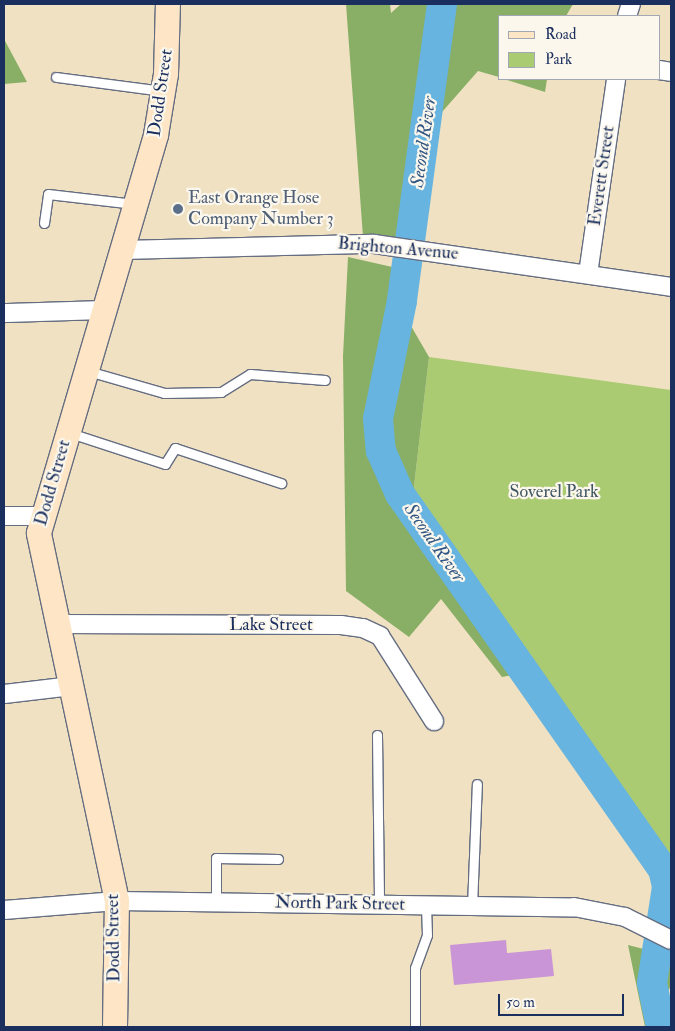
<!DOCTYPE html>
<html>
<head>
<meta charset="utf-8">
<style>
	body { margin:0 }
	#map { position:relative; width:675px; height:1031px; overflow:hidden; background:#efe1c2; font-family:"IM FELL Double Pica",serif }
	div>[style] { position:absolute }
	[style*='--x'] { left:calc(var(--x)*1px); top:calc(var(--y)*1px); width:calc(var(--w)*1px); rotate:calc(var(--a)*1deg) }
	.green>* { inset:0; background:#abcb73 }
	.forest>* { inset:0; background:#88af65 }
	.river>* { height:30px; margin:-15px; padding:0 15px; transform-origin:15px; border-radius:15px; background:#67b4e0 }
	.building>* { inset:0; background:#c995d6 }
	.roads { filter:drop-shadow(1px 0 #656d81) drop-shadow(-1px 0 #656d81) drop-shadow(0 1px #656d81) drop-shadow(0 -1px #656d81) }
	.lane>* { height:9px; margin:-4.5px; padding:0 4.5px; transform-origin:4.5px; border-radius:4.5px; background:#fff }
	.street>* { height:18px; margin:-9px; padding:0 9px; transform-origin:9px; border-radius:9px; background:#fff }
	.secondary>* { height:24px; margin:-12px; padding:0 12px; transform-origin:12px; border-radius:12px; background:#fde5c5 }
	.dots>* { width:14px; height:14px; translate:-50% -50%; box-sizing:border-box; border:2px solid #fbf7ec; border-radius:50% }
	span { translate:-50% -50%; white-space:nowrap; text-align:center; line-height:1.15; -webkit-text-stroke:4.5px #fbf7ec; paint-order:stroke }
	.street-label { font-size:18px; color:#1b2f5e }
	.service-label { font-size:18px; color:#4e5e75 }
	.left { translate:0 -50%; text-align:left }
	.park-label { font-size:18px; color:#3f5663 }
	.water-label { font-size:19px; color:#325785; font-style:italic }
	.frame { position:absolute; inset:0; border:5px solid #1b2f5e; pointer-events:none }
	.legend { position:absolute; left:498px; top:15px; width:162px; height:65px; box-sizing:border-box; background:#fbf7ec; border:1px solid #a1a7b3; margin:0; padding:6px 9px; list-style:none; font-size:15px; color:#1b2f5e }
	.legend li { display:flex; align-items:center; gap:10px; height:25px }
	.legend b { width:25px; border:1px solid #a1a7b3 }
	.scale { position:absolute; left:498px; top:994px; width:126px; height:22px; box-sizing:border-box; border:2px solid #1b2f5e; border-top:0; padding-left:6px; font-size:15px; line-height:18px; white-space:nowrap; color:#1b2f5e; -webkit-text-stroke:4px #fbf7ec; paint-order:stroke }
</style>
</head>
<body>
<div id="map">
	<div class="green">
		<i style="clip-path:polygon(429px 357px,671px 390px,671px 866px,413px 495px)"></i>
	</div>
	<div class="forest">
		<i style="clip-path:polygon(346px 4px,390px 4px,391px 13px,401px 4px,573px 4px,566px 16px,499px 16px,499px 77px,478px 71px,435px 120px,420px 244px,363px 237px)"></i>
		<i style="clip-path:polygon(4px 39px,27px 82px,4px 84px)"></i>
		<i style="clip-path:polygon(504px 79px,547px 79px,545px 92px)"></i>
		<i style="clip-path:polygon(348px 257px,410px 271px,407px 319px,429px 357px,413px 495px,536px 671px,502px 677px,441px 599px,409px 637px,346px 591px,343px 356px)"></i>
		<i style="clip-path:polygon(628px 945px,671px 956px,671px 986px,667px 993px,671px 1005px,671px 1027px,645px 1027px)"></i>
	</div>
	<div class="river">
		<i style="--x:442;--y:4;--w:300;--a:97.7"></i>
		<i style="--x:402;--y:301;--w:120;--a:101.5"></i>
		<i style="--x:378;--y:419;--w:32;--a:85"></i>
		<i style="--x:381;--y:451;--w:47;--a:66.2"></i>
		<i style="--x:400;--y:494;--w:458;--a:55"></i>
		<i style="--x:663;--y:869;--w:18;--a:77"></i>
		<i style="--x:667;--y:887;--w:97;--a:98.9"></i>
		<i style="--x:652;--y:983;--w:45;--a:78.4"></i>
	</div>
	<div class="building">
		<i style="clip-path:polygon(506px 940px,507px 953px,551px 949px,554px 976px,454px 985px,450px 945px)"></i>
	</div>
	<div class="roads">
		<div class="lane">
			<i style="--x:56;--y:77;--w:107;--a:7.5"></i>
			<i style="--x:44;--y:223;--w:29;--a:-82"></i>
			<i style="--x:48;--y:194;--w:87;--a:6.6"></i>
			<i style="--x:88;--y:371;--w:79;--a:16.1"></i>
			<i style="--x:164;--y:393;--w:57;--a:-1"></i>
			<i style="--x:221;--y:392;--w:34;--a:-32"></i>
			<i style="--x:250;--y:374;--w:75;--a:4.6"></i>
			<i style="--x:70;--y:433;--w:100;--a:18.1"></i>
			<i style="--x:165;--y:464;--w:19;--a:-58"></i>
			<i style="--x:175;--y:448;--w:112;--a:18.3"></i>
			<i style="--x:377;--y:735;--w:170;--a:89.3"></i>
			<i style="--x:216;--y:903;--w:45;--a:-90"></i>
			<i style="--x:216;--y:858;--w:62;--a:0.9"></i>
			<i style="--x:472;--y:906;--w:122;--a:-87.7"></i>
			<i style="--x:415;--y:1027;--w:59;--a:-90"></i>
			<i style="--x:415;--y:968;--w:35;--a:-70"></i>
			<i style="--x:427;--y:935;--w:30;--a:-92"></i>
		</div>
		<div class="street">
			<i style="--x:627;--y:16;--w:13;--a:-72"></i>
			<i style="--x:659;--y:70;--w:12;--a:9"></i>
			<i style="--x:122;--y:250;--w:252;--a:-1.4"></i>
			<i style="--x:374;--y:244;--w:300;--a:8.2"></i>
			<i style="--x:588;--y:274;--w:197;--a:-81.8"></i>
			<i style="--x:4;--y:313;--w:99;--a:-1.7"></i>
			<i style="--x:4;--y:516;--w:40;--a:0"></i>
			<i style="--x:59;--y:624;--w:282;--a:0.2"></i>
			<i style="--x:341;--y:625;--w:22;--a:8"></i>
			<i style="--x:363;--y:628;--w:19;--a:25"></i>
			<i style="--x:380;--y:636;--w:101;--a:57.6"></i>
			<i style="--x:4;--y:694;--w:68;--a:-6.7"></i>
			<i style="--x:4;--y:910;--w:113;--a:-4.6"></i>
			<i style="--x:117;--y:901;--w:457;--a:0.8"></i>
			<i style="--x:574;--y:907;--w:52;--a:11.1"></i>
			<i style="--x:625;--y:917;--w:51;--a:26.6"></i>
		</div>
		<div class="secondary">
			<i style="--x:115;--y:1027;--w:126;--a:-89.1"></i>
			<i style="--x:117;--y:901;--w:376;--a:-102"></i>
			<i style="--x:39;--y:533;--w:415;--a:-73.6"></i>
			<i style="--x:156;--y:135;--w:62;--a:-80.7"></i>
			<i style="--x:166;--y:74;--w:70;--a:-88.4"></i>
		</div>
	</div>
	<div class="dots">
		<i style="left:178px;top:209px;background:#5c6f8a"></i>
	</div>
	<div class="street-label">
		<span style="left:161px;top:93px;rotate:-82deg">Dodd Street</span>
		<span style="left:602px;top:176px;rotate:-82deg">Everett Street</span>
		<span style="left:398px;top:249px;rotate:5deg">Brighton Avenue</span>
		<span style="left:53px;top:483px;rotate:-74deg">Dodd Street</span>
		<span style="left:271px;top:625px">Lake Street</span>
		<span style="left:340px;top:904px;rotate:1deg">North Park Street</span>
		<span style="left:114px;top:938px;rotate:-91deg">Dodd Street</span>
	</div>
	<div class="service-label">
		<span class="left" style="left:188px;top:209px">East Orange Hose<br>Company Number 3</span>
	</div>
	<div class="park-label">
		<span style="left:554px;top:492px">Soverel Park</span>
	</div>
	<div class="water-label">
		<span style="left:424px;top:142px;rotate:-82deg">Second River</span>
		<span style="left:434px;top:543px;rotate:55deg">Second River</span>
	</div>
	<div class="frame"></div>
	<ul class="legend">
	<li><b style="height:6px;background:#fde5c5"></b>Road</li>
	<li><b style="height:14px;background:#abcb73"></b>Park</li>
	</ul>
	<div class="scale">50 m</div>
</div>
</body>
</html>
